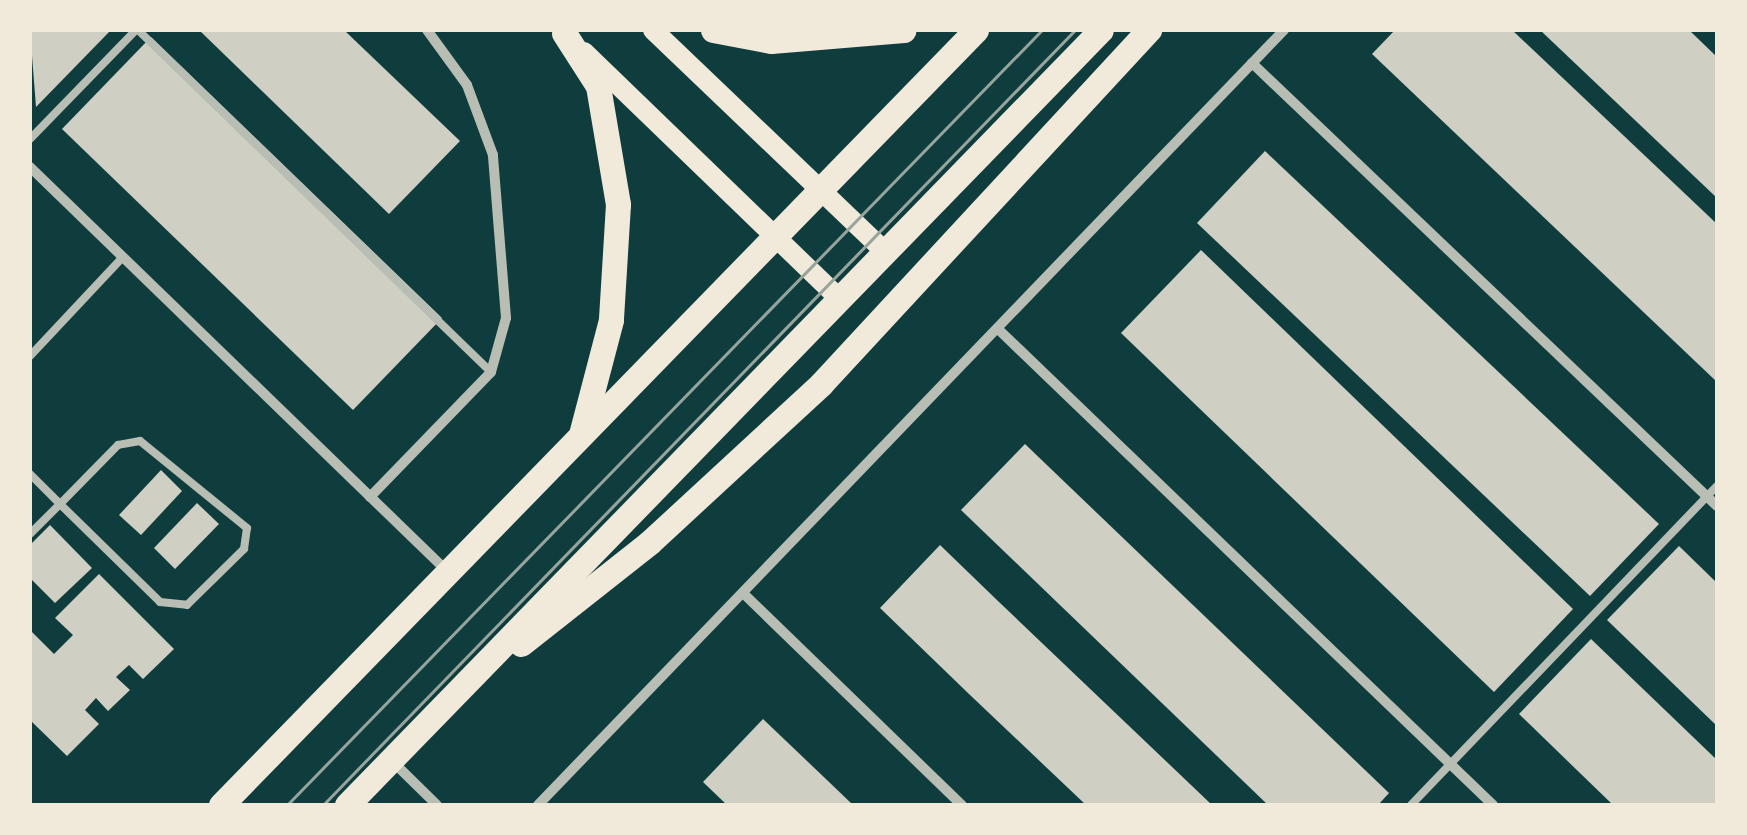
<!DOCTYPE html>
<html>
<head>
<meta charset="utf-8">
<style>
	body { margin:0 }
	#map { position:relative; width:1747px; height:835px; overflow:hidden; background:#0f3d3e; font-family:"Noto Sans",sans-serif }
	div>[style] { position:absolute }
	[style*='--x'] { left:calc(var(--x)*1px); top:calc(var(--y)*1px); width:calc(var(--w)*1px); rotate:calc(var(--a)*1deg) }
	.building>* { inset:0; background:#cfcfc3 }
	.service>* { height:8px; margin:-4px; padding:0 4px; transform-origin:4px; border-radius:4px; background:#b8beb3 }
	.minor>* { height:10px; margin:-5px; padding:0 5px; transform-origin:5px; border-radius:5px; background:#b8beb3 }
	.secondary>* { height:20px; margin:-10px; padding:0 10px; transform-origin:10px; border-radius:10px; background:#f1e9da }
	.primary>* { height:25px; margin:-12.5px; padding:0 12.5px; transform-origin:12.5px; border-radius:12.5px; background:#f1e9da }
	.tram>* { height:2.5px; margin:-1.25px; padding:0 1.25px; transform-origin:1.25px; border-radius:1.25px; background:#97a49c }
	span { translate:-50% -50%; white-space:nowrap; text-align:center; line-height:1.15; -webkit-text-stroke:8px #f1e9da; paint-order:stroke }
	.frame { position:absolute; inset:0; border:32px solid #f1e9da; pointer-events:none }
</style>
</head>
<body>
<div id="map">
	<div class="building">
		<i style="clip-path:polygon(30px 30px,111px 30px,36px 107px)"></i>
		<i style="clip-path:polygon(199px 30px,344px 30px,460px 141px,389px 214px)"></i>
		<i style="clip-path:polygon(1395px 30px,1512px 30px,1717px 224px,1717px 382px,1372px 54px)"></i>
		<i style="clip-path:polygon(1540px 30px,1689px 30px,1717px 57px,1717px 198px)"></i>
		<i style="clip-path:polygon(151px 37px,442px 318px,353px 410px,62px 129px)"></i>
		<i style="clip-path:polygon(1265px 151px,1659px 524px,1590px 596px,1197px 223px)"></i>
		<i style="clip-path:polygon(1201px 250px,1573px 609px,1494px 692px,1121px 333px)"></i>
		<i style="clip-path:polygon(1025px 444px,1389px 793px,1378px 805px,1268px 805px,961px 510px)"></i>
		<i style="clip-path:polygon(161px 470px,182px 491px,141px 535px,119px 515px)"></i>
		<i style="clip-path:polygon(197px 503px,219px 524px,175px 569px,154px 548px)"></i>
		<i style="clip-path:polygon(50px 525px,92px 568px,55px 603px,30px 578px,30px 545px)"></i>
		<i style="clip-path:polygon(940px 545px,999px 602px,1212px 805px,1086px 805px,969px 694px,880px 608px)"></i>
		<i style="clip-path:polygon(1679px 546px,1717px 583px,1717px 726px,1607px 620px)"></i>
		<i style="clip-path:polygon(99px 574px,174px 649px,143px 679px,129px 665px,116px 677px,130px 690px,108px 711px,96px 698px,85px 710px,99px 724px,67px 756px,30px 720px,30px 630px,54px 654px,73px 635px,55px 618px)"></i>
		<i style="clip-path:polygon(1591px 639px,1717px 760px,1717px 805px,1613px 805px,1519px 714px)"></i>
		<i style="clip-path:polygon(763px 719px,828px 781px,853px 805px,727px 805px,703px 782px)"></i>
	</div>
	<div class="service">
		<i style="--x:138;--y:30;--w:492;--a:44.1"></i>
		<i style="--x:30;--y:139;--w:152;--a:-45.8"></i>
		<i style="--x:30;--y:356;--w:134;--a:-46.8"></i>
		<i style="--x:30;--y:474;--w:42;--a:45"></i>
		<i style="--x:60;--y:504;--w:140;--a:44.4"></i>
		<i style="--x:160;--y:602;--w:27;--a:6"></i>
		<i style="--x:187;--y:605;--w:80;--a:-44.5"></i>
		<i style="--x:244;--y:549;--w:21;--a:-82"></i>
		<i style="--x:247;--y:528;--w:138;--a:-140.9"></i>
		<i style="--x:140;--y:441;--w:22;--a:170"></i>
		<i style="--x:118;--y:445;--w:83;--a:134.5"></i>
		<i style="--x:60;--y:504;--w:42;--a:135"></i>
		<i style="--x:1411;--y:805;--w:442;--a:-46.2"></i>
	</div>
	<div class="minor">
		<i style="--x:1252;--y:63;--w:642;--a:43.61"></i>
		<i style="--x:30;--y:167;--w:582;--a:44.1"></i>
		<i style="--x:998;--y:329;--w:687;--a:43.88"></i>
		<i style="--x:370;--y:497;--w:174;--a:-45.9"></i>
		<i style="--x:491;--y:372;--w:56;--a:-74.5"></i>
		<i style="--x:506;--y:318;--w:164;--a:-94.6"></i>
		<i style="--x:493;--y:155;--w:75;--a:-110.4"></i>
		<i style="--x:467;--y:85;--w:68;--a:-126"></i>
		<i style="--x:745;--y:595;--w:302;--a:44.1"></i>
		<i style="--x:391;--y:760;--w:64;--a:44.4"></i>
		<i style="--x:538;--y:805;--w:1076;--a:-46.09"></i>
	</div>
	<div class="secondary">
		<i style="--x:653;--y:30;--w:320;--a:43.7"></i>
		<i style="--x:584;--y:52;--w:353;--a:44"></i>
	</div>
	<div class="primary">
		<i style="--x:713;--y:30;--w:59;--a:10.7"></i>
		<i style="--x:771;--y:41;--w:133;--a:-4.7"></i>
		<i style="--x:564;--y:33;--w:63;--a:57.3"></i>
		<i style="--x:598;--y:86;--w:120;--a:80.4"></i>
		<i style="--x:618;--y:204;--w:116;--a:93.5"></i>
		<i style="--x:611;--y:320;--w:118;--a:104.7"></i>
		<i style="--x:521;--y:644;--w:164;--a:-38.3"></i>
		<i style="--x:650;--y:542;--w:233;--a:-42.7"></i>
		<i style="--x:821;--y:384;--w:483;--a:-47.2"></i>
		<i style="--x:221;--y:805;--w:1082;--a:-45.75"></i>
		<i style="--x:347;--y:805;--w:1081;--a:-45.79"></i>
	</div>
	<div class="tram">
		<i style="--x:287;--y:805;--w:1082;--a:-45.75"></i>
		<i style="--x:323;--y:805;--w:1080;--a:-45.86"></i>
	</div>
	<div class="frame"></div>
</div>
</body>
</html>
